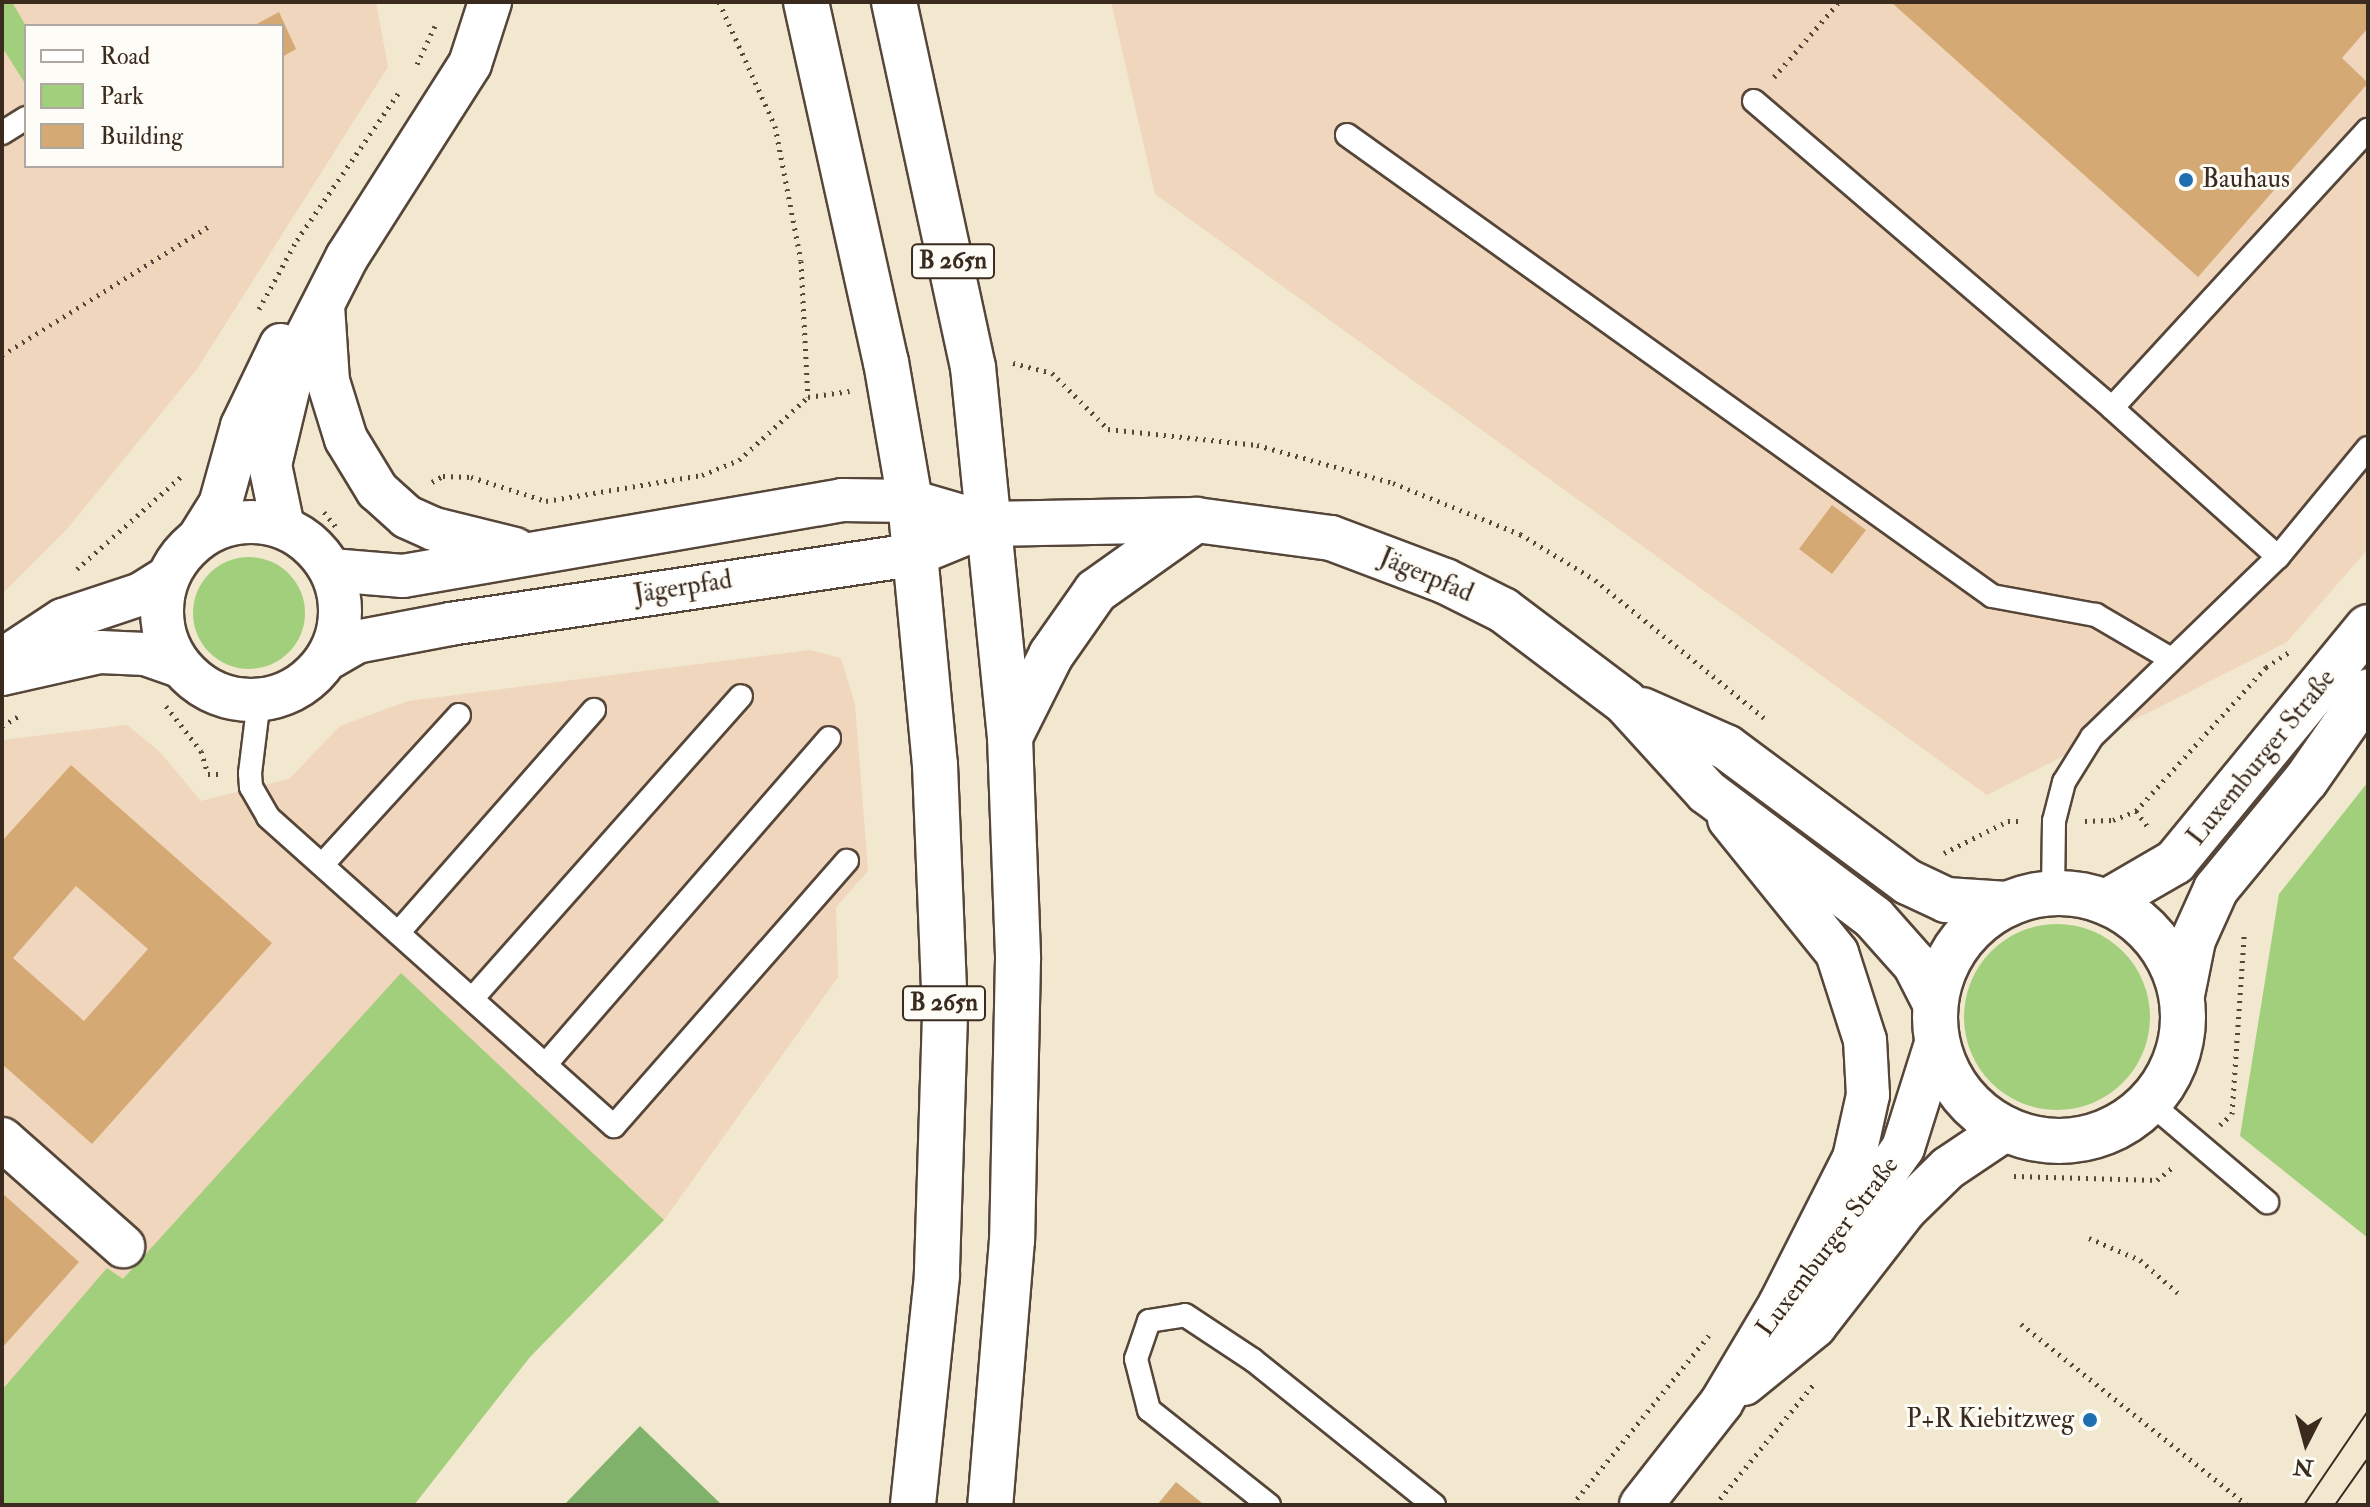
<!DOCTYPE html>
<html>
<head>
<meta charset="utf-8">
<style>
	body { margin:0 }
	#map { position:relative; width:2370px; height:1507px; overflow:hidden; background:#f2e8d0; font-family:"IM FELL Double Pica",serif }
	div>[style] { position:absolute }
	[style*='--x'] { left:calc(var(--x)*1px); top:calc(var(--y)*1px); width:calc(var(--w)*1px); rotate:calc(var(--a)*1deg) }
	.built>* { inset:0; background:#efd6bc }
	.green>* { inset:0; background:#a2cf7c }
	.round { border-radius:50% }
	.forest>* { inset:0; background:#81b26c }
	.building>* { inset:0; background:#d5a973 }
	.path>* { height:5px; margin-top:-2.5px; transform-origin:0; background:repeating-linear-gradient(90deg,#564639 0 2px,transparent 0 8px) }
	.roads { filter:drop-shadow(2px 0 #564639) drop-shadow(-2px 0 #564639) drop-shadow(0 2px #564639) drop-shadow(0 -2px #564639) }
	.lane>* { height:22px; margin:-11px; padding:0 11px; transform-origin:11px; border-radius:11px; background:#fff }
	.street>* { height:42px; margin:-21px; padding:0 21px; transform-origin:21px; border-radius:21px; background:#fff }
	.street>.ring { margin:-21px; padding:0; box-sizing:content-box; background:none; border:42px solid #fff; border-radius:50% }
	.secondary>* { height:44px; margin:-22px; padding:0 22px; transform-origin:22px; border-radius:22px; background:#fff }
	.secondary>.ring { margin:-22px; padding:0; box-sizing:content-box; background:none; border:44px solid #fff; border-radius:50% }
	.primary>* { height:44px; margin:-22px; padding:0 22px; transform-origin:22px; border-radius:22px; background:#fff }
	.tram>* { height:2px; margin:-1px; padding:0 1px; transform-origin:1px; border-radius:1px; background:#3b2a1e }
	.dots>* { width:22px; height:22px; translate:-50% -50%; box-sizing:border-box; border:4px solid #fdfcf7; border-radius:50% }
	span { translate:-50% -50%; white-space:nowrap; text-align:center; line-height:1.15; -webkit-text-stroke:6px #fdfcf7; paint-order:stroke }
	.shield-label span { padding:2px 6px; background:#fdfcf7; border:2px solid; border-radius:6px; -webkit-text-stroke-width:0 }
	.shield-label { font-size:24px; color:#3b2a1e; font-weight:700 }
	.poi-label { font-size:26px; color:#3b2a1e }
	.left { translate:0 -50%; text-align:left }
	.right { translate:-100% -50%; text-align:right }
	.street-label { font-size:26px; color:#3b2a1e }
	.frame { position:absolute; inset:0; border:4px solid #3b2a1e; pointer-events:none }
	.legend { position:absolute; left:24px; top:24px; width:260px; height:144px; box-sizing:border-box; background:#fdfcf7; border:2px solid #afa8a0; margin:0; padding:10px 14px; list-style:none; font-size:24px; color:#3b2a1e }
	.legend li { display:flex; align-items:center; gap:16px; height:40px }
	.legend b { width:40px; border:2px solid #afa8a0 }
	.north { position:absolute; left:2266px; top:1403px; width:80px; height:80px; -webkit-text-stroke:6px #fdfcf7; paint-order:stroke; rotate:186deg; font-size:22px; font-weight:700; line-height:32px; text-align:center; color:#3b2a1e }
	.north::after { content:''; display:block; margin:auto; width:28px; height:36px; background:#3b2a1e; clip-path:polygon(50% 0,100% 100%,50% 72%,0 100%) }
</style>
</head>
<body>
<div id="map">
	<div class="built">
		<i style="clip-path:polygon(evenodd,2px 2px,376px 2px,388px 67px,197px 369px,68px 528px,2px 594px,2px 2px,26px 26px,282px 26px,282px 166px,26px 166px,26px 26px)"></i>
		<i style="clip-path:polygon(1111px 2px,2368px 2px,2368px 549px,2287px 642px,1987px 795px,1155px 194px)"></i>
		<i style="clip-path:polygon(810px 650px,841px 658px,855px 704px,868px 871px,836px 907px,838px 977px,664px 1220px,530px 1357px,414px 1505px,2px 1505px,2px 740px,127px 725px,159px 751px,201px 801px,289px 779px,340px 726px,408px 701px)"></i>
	</div>
	<div class="green">
		<i style="clip-path:polygon(2px 2px,12px 2px,26px 26px,26px 85px,2px 47px)"></i>
		<i class="round" style="left:193px;top:557px;width:112px;height:112px"></i>
		<i style="clip-path:polygon(2368px 782px,2368px 1238px,2240px 1136px,2279px 894px)"></i>
		<i class="round" style="left:1964px;top:924px;width:186px;height:186px"></i>
		<i style="clip-path:polygon(401px 973px,664px 1220px,530px 1357px,414px 1505px,2px 1505px,2px 1390px,107px 1268px,123px 1279px)"></i>
	</div>
	<div class="forest">
		<i style="clip-path:polygon(640px 1426px,722px 1505px,564px 1505px)"></i>
	</div>
	<div class="building">
		<i style="clip-path:polygon(1891px 2px,2368px 2px,2368px 28px,2342px 58px,2368px 83px,2198px 277px)"></i>
		<i style="clip-path:polygon(279px 12px,296px 49px,282px 57px,282px 26px,253px 26px)"></i>
		<i style="clip-path:polygon(1832px 505px,1866px 530px,1832px 574px,1799px 549px)"></i>
		<i style="clip-path:polygon(evenodd,71px 765px,272px 943px,92px 1144px,2px 1064px,2px 841px,71px 765px,76px 886px,148px 949px,84px 1021px,13px 958px,76px 886px)"></i>
		<i style="clip-path:polygon(2px 1193px,79px 1262px,2px 1348px)"></i>
		<i style="clip-path:polygon(1176px 1482px,1202px 1503px,1200px 1505px,1157px 1505px)"></i>
	</div>
	<div class="path">
		<i style="--x:719;--y:2;--w:136;--a:65.7"></i>
		<i style="--x:775;--y:126;--w:137;--a:79.1"></i>
		<i style="--x:801;--y:261;--w:136;--a:87.1"></i>
		<i style="--x:808;--y:397;--w:42;--a:-8.1"></i>
		<i style="--x:417;--y:64;--w:42;--a:-64.7"></i>
		<i style="--x:1774;--y:77;--w:99;--a:-49.1"></i>
		<i style="--x:259;--y:309;--w:79;--a:-61.2"></i>
		<i style="--x:297;--y:240;--w:183;--a:-55.4"></i>
		<i style="--x:2;--y:355;--w:243;--a:-31.9"></i>
		<i style="--x:1013;--y:363;--w:40;--a:14.4"></i>
		<i style="--x:1052;--y:373;--w:79;--a:45"></i>
		<i style="--x:1108;--y:429;--w:150;--a:6.1"></i>
		<i style="--x:1257;--y:445;--w:141;--a:15.6"></i>
		<i style="--x:1393;--y:483;--w:137;--a:21.9"></i>
		<i style="--x:1520;--y:534;--w:88;--a:31.5"></i>
		<i style="--x:1595;--y:580;--w:218;--a:39.2"></i>
		<i style="--x:432;--y:482;--w:13;--a:-29"></i>
		<i style="--x:443;--y:476;--w:28;--a:2"></i>
		<i style="--x:471;--y:477;--w:79;--a:17.7"></i>
		<i style="--x:546;--y:501;--w:158;--a:-9.5"></i>
		<i style="--x:702;--y:475;--w:40;--a:-22"></i>
		<i style="--x:739;--y:460;--w:93;--a:-42.4"></i>
		<i style="--x:324;--y:512;--w:22;--a:51"></i>
		<i style="--x:77;--y:569;--w:142;--a:-41.6"></i>
		<i style="--x:166;--y:706;--w:57;--a:52.1"></i>
		<i style="--x:201;--y:751;--w:24;--a:73"></i>
		<i style="--x:208;--y:774;--w:13;--a:0"></i>
		<i style="--x:2;--y:726;--w:23;--a:-31"></i>
		<i style="--x:2136;--y:811;--w:20;--a:53"></i>
		<i style="--x:2085;--y:821;--w:28;--a:-2"></i>
		<i style="--x:2113;--y:820;--w:25;--a:-21"></i>
		<i style="--x:2136;--y:811;--w:194;--a:-47.9"></i>
		<i style="--x:2266;--y:667;--w:27;--a:-33"></i>
		<i style="--x:1944;--y:853;--w:72;--a:-26.6"></i>
		<i style="--x:2008;--y:821;--w:15;--a:0"></i>
		<i style="--x:2220;--y:1125;--w:16;--a:-43"></i>
		<i style="--x:2232;--y:1114;--w:178;--a:-86.1"></i>
		<i style="--x:2014;--y:1176;--w:143;--a:1.6"></i>
		<i style="--x:2157;--y:1180;--w:22;--a:-39"></i>
		<i style="--x:2089;--y:1238;--w:56;--a:23.3"></i>
		<i style="--x:2140;--y:1260;--w:50;--a:41"></i>
		<i style="--x:2021;--y:1324;--w:290;--a:38.7"></i>
		<i style="--x:1572;--y:1505;--w:218;--a:-51.1"></i>
		<i style="--x:1715;--y:1505;--w:155;--a:-50.8"></i>
	</div>
	<div class="roads">
		<div class="lane">
			<i style="--x:1754;--y:101;--w:472;--a:40.6"></i>
			<i style="--x:2112;--y:408;--w:223;--a:41.9"></i>
			<i style="--x:2;--y:133;--w:28;--a:-32"></i>
			<i style="--x:1347;--y:135;--w:793;--a:35.55"></i>
			<i style="--x:1992;--y:596;--w:106;--a:10.4"></i>
			<i style="--x:2096;--y:615;--w:87;--a:30.4"></i>
			<i style="--x:2112;--y:408;--w:378;--a:-47.4"></i>
			<i style="--x:259;--y:700;--w:74;--a:97"></i>
			<i style="--x:250;--y:773;--w:14;--a:86"></i>
			<i style="--x:251;--y:787;--w:34;--a:60"></i>
			<i style="--x:268;--y:817;--w:464;--a:41.8"></i>
			<i style="--x:614;--y:1126;--w:353;--a:-48.7"></i>
			<i style="--x:322;--y:865;--w:203;--a:-47.6"></i>
			<i style="--x:2053;--y:893;--w:72;--a:-89.2"></i>
			<i style="--x:2054;--y:821;--w:40;--a:-75.6"></i>
			<i style="--x:2064;--y:782;--w:53;--a:-58.1"></i>
			<i style="--x:2092;--y:737;--w:259;--a:-44.1"></i>
			<i style="--x:2278;--y:557;--w:141;--a:-50.5"></i>
			<i style="--x:398;--y:933;--w:297;--a:-48.7"></i>
			<i style="--x:472;--y:999;--w:405;--a:-48.4"></i>
			<i style="--x:545;--y:1065;--w:433;--a:-49"></i>
			<i style="--x:2149;--y:1102;--w:155;--a:40.3"></i>
			<i style="--x:1269;--y:1505;--w:153;--a:-141.6"></i>
			<i style="--x:1149;--y:1410;--w:53;--a:-104.3"></i>
			<i style="--x:1136;--y:1359;--w:40;--a:-71.1"></i>
			<i style="--x:1149;--y:1321;--w:36;--a:-9"></i>
			<i style="--x:1185;--y:1315;--w:82;--a:33.5"></i>
			<i style="--x:1253;--y:1360;--w:232;--a:38.7"></i>
		</div>
		<div class="street">
			<i style="--x:323;--y:306;--w:75;--a:86.2"></i>
			<i style="--x:328;--y:381;--w:61;--a:72.8"></i>
			<i style="--x:346;--y:439;--w:60;--a:58.7"></i>
			<i style="--x:377;--y:490;--w:40;--a:42"></i>
			<i style="--x:407;--y:517;--w:30;--a:24"></i>
			<i style="--x:434;--y:529;--w:83;--a:13.9"></i>
			<i class="ring" style="left:162px;top:522px;width:136px;height:136px"></i>
			<i style="--x:283;--y:527;--w:63;--a:-101.8"></i>
			<i style="--x:270;--y:465;--w:111;--a:-76.5"></i>
			<i style="--x:296;--y:357;--w:112;--a:-63"></i>
			<i style="--x:347;--y:257;--w:229;--a:-57.5"></i>
			<i style="--x:470;--y:64;--w:65;--a:-72.1"></i>
			<i style="--x:199;--y:538;--w:39;--a:-58"></i>
			<i style="--x:220;--y:505;--w:82;--a:-74.4"></i>
			<i style="--x:242;--y:426;--w:90;--a:-64.3"></i>
			<i style="--x:331;--y:570;--w:72;--a:4.8"></i>
			<i style="--x:403;--y:576;--w:446;--a:-9.8"></i>
			<i style="--x:842;--y:500;--w:68;--a:0.8"></i>
			<i style="--x:910;--y:501;--w:82;--a:16.2"></i>
			<i style="--x:327;--y:659;--w:34;--a:-30"></i>
			<i style="--x:356;--y:642;--w:96;--a:-10.8"></i>
			<i style="--x:450;--y:624;--w:471;--a:-8.5"></i>
			<i style="--x:916;--y:554;--w:79;--a:-22.3"></i>
			<i style="--x:2;--y:660;--w:73;--a:-33.3"></i>
			<i style="--x:63;--y:620;--w:82;--a:-18.4"></i>
			<i style="--x:141;--y:594;--w:32;--a:-32"></i>
			<i style="--x:2;--y:674;--w:100;--a:-12.7"></i>
			<i style="--x:100;--y:652;--w:45;--a:2.5"></i>
			<i style="--x:145;--y:654;--w:37;--a:19"></i>
			<i style="--x:1729;--y:819;--w:172;--a:51.1"></i>
			<i style="--x:1837;--y:953;--w:91;--a:72.2"></i>
			<i style="--x:1865;--y:1040;--w:55;--a:86.9"></i>
			<i style="--x:1868;--y:1095;--w:65;--a:102.5"></i>
			<i style="--x:1854;--y:1158;--w:164;--a:116.9"></i>
			<i style="--x:2;--y:1139;--w:162;--a:41.5"></i>
			<i style="--x:1744;--y:1384;--w:92;--a:-39.2"></i>
			<i style="--x:1815;--y:1326;--w:147;--a:-52.2"></i>
			<i style="--x:1905;--y:1210;--w:60;--a:-44.3"></i>
			<i style="--x:1948;--y:1168;--w:70;--a:-33.9"></i>
			<i style="--x:1641;--y:1505;--w:130;--a:-51.9"></i>
			<i style="--x:1721;--y:1403;--w:115;--a:-59.2"></i>
			<i style="--x:1780;--y:1304;--w:100;--a:-48.7"></i>
			<i style="--x:1846;--y:1229;--w:99;--a:-54.9"></i>
			<i style="--x:1903;--y:1148;--w:113;--a:-72.5"></i>
		</div>
		<div class="secondary">
			<i style="--x:989;--y:524;--w:207;--a:-1.1"></i>
			<i style="--x:1196;--y:520;--w:136;--a:7.6"></i>
			<i style="--x:1331;--y:538;--w:122;--a:20.7"></i>
			<i style="--x:1445;--y:581;--w:65;--a:26.6"></i>
			<i style="--x:1503;--y:610;--w:153;--a:37"></i>
			<i style="--x:1625;--y:702;--w:122;--a:47.7"></i>
			<i style="--x:1707;--y:792;--w:209;--a:37"></i>
			<i style="--x:1874;--y:918;--w:62;--a:48.3"></i>
			<i style="--x:1915;--y:964;--w:44;--a:62.9"></i>
			<i style="--x:1642;--y:710;--w:92;--a:23.8"></i>
			<i style="--x:1726;--y:747;--w:227;--a:36.6"></i>
			<i style="--x:1908;--y:882;--w:42;--a:25.3"></i>
			<i style="--x:1946;--y:900;--w:61;--a:3.8"></i>
			<i style="--x:1010;--y:737;--w:92;--a:-63.4"></i>
			<i style="--x:1051;--y:655;--w:78;--a:-54.9"></i>
			<i style="--x:1096;--y:591;--w:123;--a:-35.4"></i>
			<i class="ring" style="left:1935px;top:893px;width:204px;height:204px"></i>
			<i style="--x:2106;--y:902;--w:80;--a:-30.1"></i>
			<i style="--x:2175;--y:862;--w:304;--a:-50.6"></i>
			<i style="--x:2182;--y:995;--w:56;--a:-78.7"></i>
			<i style="--x:2193;--y:940;--w:56;--a:-65.7"></i>
			<i style="--x:2216;--y:889;--w:141;--a:-50.5"></i>
			<i style="--x:2306;--y:780;--w:108;--a:-55.1"></i>
		</div>
		<div class="primary">
			<i style="--x:806;--y:2;--w:369;--a:77.5"></i>
			<i style="--x:886;--y:362;--w:141;--a:80.2"></i>
			<i style="--x:910;--y:501;--w:265;--a:84.6"></i>
			<i style="--x:935;--y:765;--w:250;--a:87.7"></i>
			<i style="--x:945;--y:1015;--w:261;--a:91.8"></i>
			<i style="--x:937;--y:1276;--w:230;--a:96"></i>
			<i style="--x:894;--y:2;--w:373;--a:77.8"></i>
			<i style="--x:973;--y:367;--w:372;--a:84.3"></i>
			<i style="--x:1010;--y:737;--w:222;--a:87.9"></i>
			<i style="--x:1018;--y:959;--w:281;--a:91.2"></i>
			<i style="--x:1012;--y:1240;--w:266;--a:94.7"></i>
		</div>
	</div>
	<div class="tram">
		<i style="--x:2304;--y:1505;--w:114;--a:-55.8"></i>
		<i style="--x:2335;--y:1505;--w:57;--a:-54.9"></i>
	</div>
	<div class="dots">
		<i style="left:2186px;top:180px;background:#1f6fb2"></i>
		<i style="left:2090px;top:1420px;background:#1f6fb2"></i>
	</div>
	<div class="shield-label">
		<span style="left:953px;top:261px">B 265n</span>
		<span style="left:944px;top:1003px">B 265n</span>
	</div>
	<div class="poi-label">
		<span class="left" style="left:2202px;top:180px">Bauhaus</span>
		<span class="right" style="left:2074px;top:1420px">P+R Kiebitzweg</span>
	</div>
	<div class="street-label">
		<span style="left:1426px;top:576px;rotate:23deg">Jägerpfad</span>
		<span style="left:683px;top:588px;rotate:-9deg">Jägerpfad</span>
		<span style="left:2262px;top:758px;rotate:-51deg">Luxemburger Straße</span>
		<span style="left:1828px;top:1247px;rotate:-53deg">Luxemburger Straße</span>
	</div>
	<div class="frame"></div>
	<ul class="legend">
	<li><b style="height:10px;background:#fff"></b>Road</li>
	<li><b style="height:22px;background:#a2cf7c"></b>Park</li>
	<li><b style="height:22px;background:#d5a973"></b>Building</li>
	</ul>
	<div class="north">N</div>
</div>
</body>
</html>
